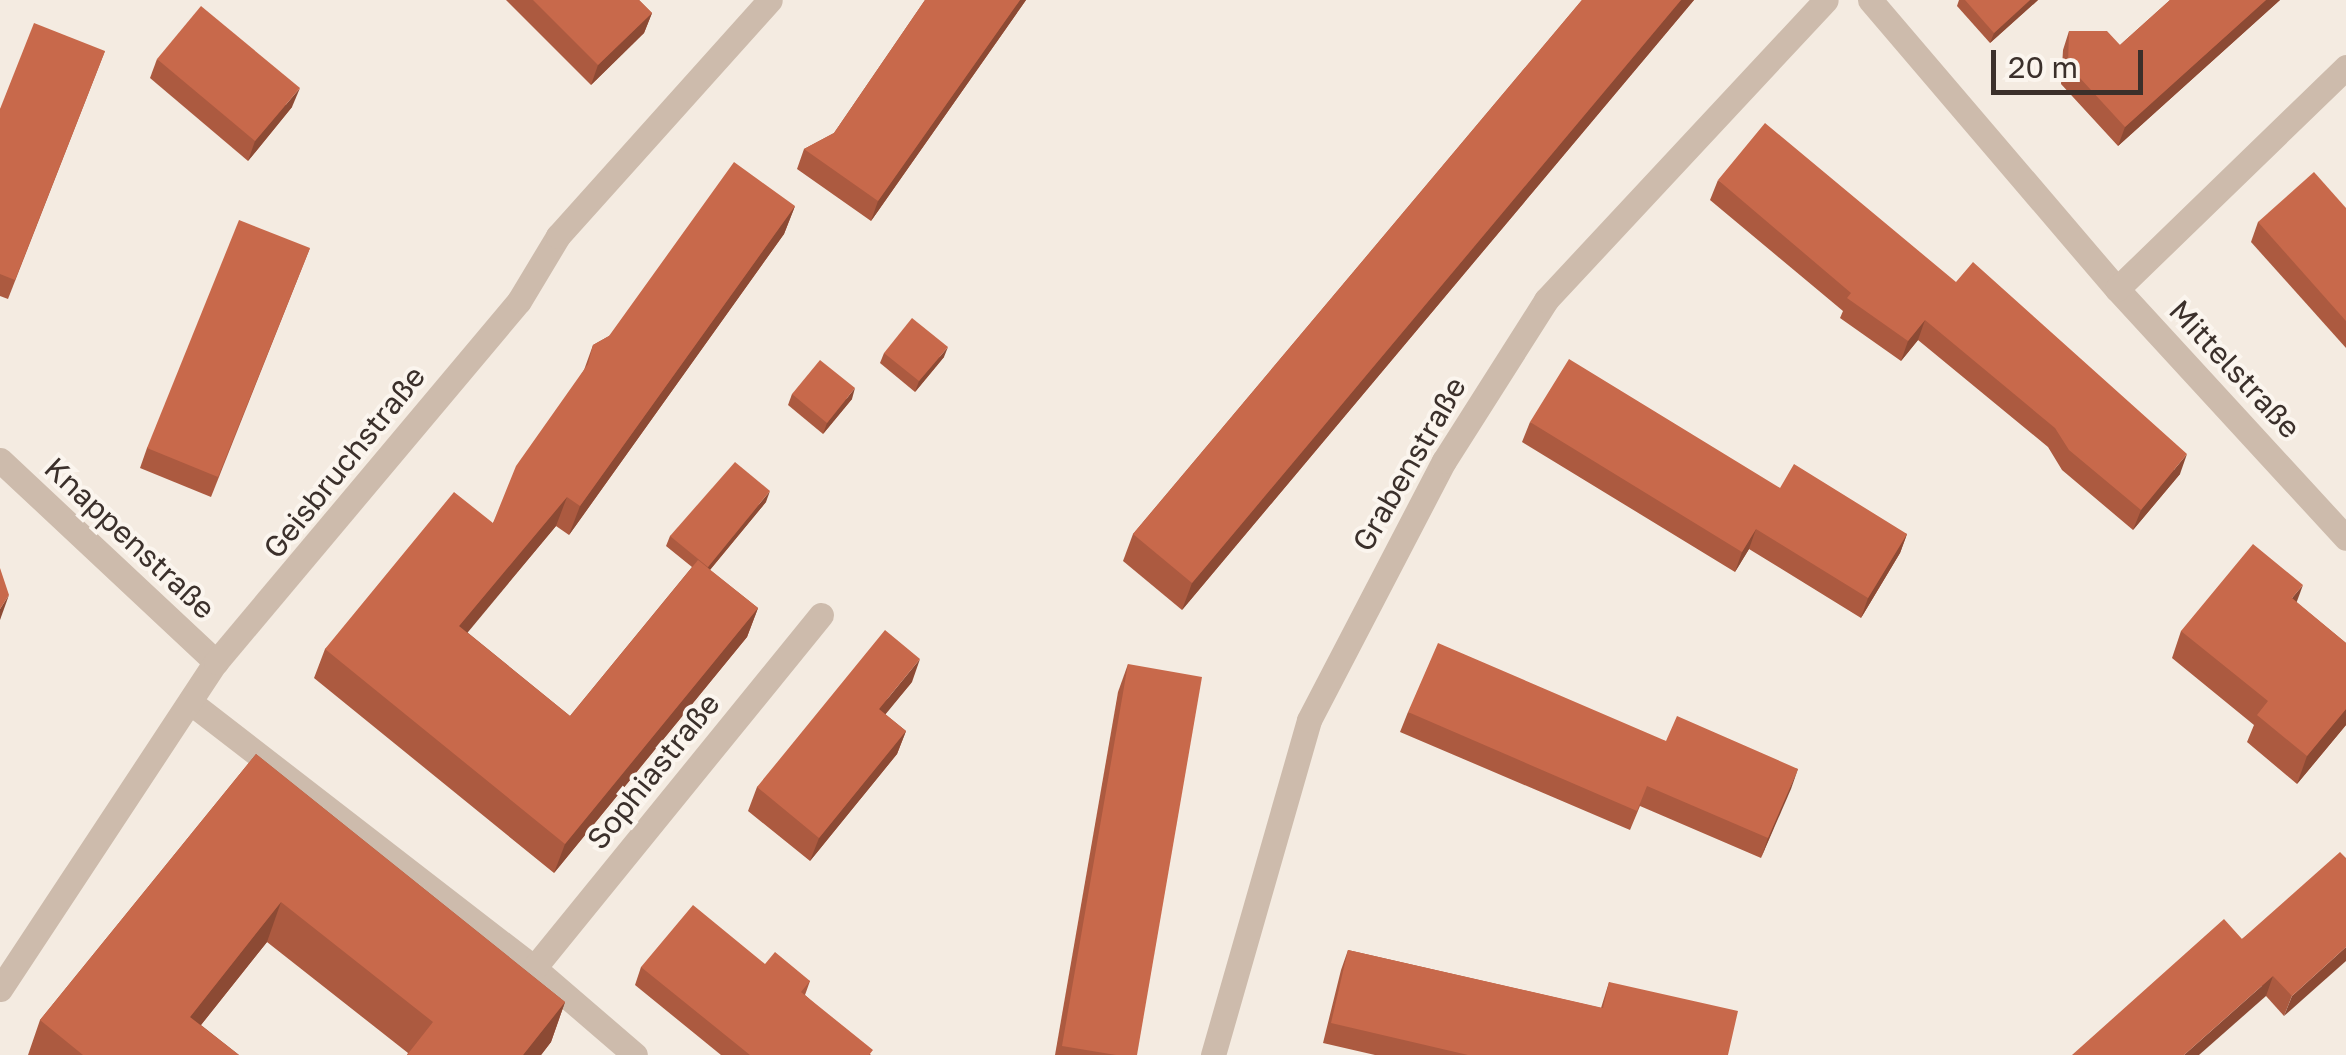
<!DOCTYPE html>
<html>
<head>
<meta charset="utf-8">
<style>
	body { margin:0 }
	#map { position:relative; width:2346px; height:1055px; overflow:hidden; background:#f4ebe1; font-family:"Golos Text",sans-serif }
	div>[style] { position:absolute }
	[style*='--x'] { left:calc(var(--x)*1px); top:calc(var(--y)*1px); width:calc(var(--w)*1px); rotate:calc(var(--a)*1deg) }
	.minor>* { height:25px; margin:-12.5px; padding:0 12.5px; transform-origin:12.5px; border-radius:12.5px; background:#cdbbac }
	.wall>* { inset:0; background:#ac5a40 }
	.shaded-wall>* { inset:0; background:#8c4a34 }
	.building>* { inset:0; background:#c8694b }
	span { translate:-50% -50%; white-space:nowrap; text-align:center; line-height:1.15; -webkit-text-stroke:8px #fbf5ee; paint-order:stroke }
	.street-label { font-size:30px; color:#3b302b }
	.scale { position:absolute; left:1991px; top:50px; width:152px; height:45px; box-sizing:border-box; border:5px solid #3b302b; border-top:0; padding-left:12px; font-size:30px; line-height:35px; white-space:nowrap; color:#3b302b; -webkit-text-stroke:8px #fbf5ee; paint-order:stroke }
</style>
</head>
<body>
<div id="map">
	<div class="minor">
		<i style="--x:1870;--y:0;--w:380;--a:49.5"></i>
		<i style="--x:2117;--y:289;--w:338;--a:47.4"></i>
		<i style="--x:2117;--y:289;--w:319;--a:-44.1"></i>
		<i style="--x:0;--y:460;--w:296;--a:43.1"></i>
		<i style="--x:190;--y:702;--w:435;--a:37.7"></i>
		<i style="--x:534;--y:968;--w:133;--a:40.7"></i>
		<i style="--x:534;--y:968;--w:455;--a:-50.9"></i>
		<i style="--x:0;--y:989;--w:392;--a:-56.6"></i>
		<i style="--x:216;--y:662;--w:471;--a:-50"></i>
		<i style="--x:519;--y:301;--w:76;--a:-59"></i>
		<i style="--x:558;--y:236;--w:317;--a:-48.1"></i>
		<i style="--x:1213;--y:1055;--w:348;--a:-74"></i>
		<i style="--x:1309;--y:720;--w:292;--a:-62.5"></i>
		<i style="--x:1444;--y:461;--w:191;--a:-57.6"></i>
		<i style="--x:1546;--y:300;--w:410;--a:-47"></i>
	</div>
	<div class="wall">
		<i style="clip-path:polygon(506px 0,639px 0,652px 13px,644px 33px,591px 85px)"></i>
		<i style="clip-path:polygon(925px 0,1026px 0,871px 221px,797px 169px,804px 149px,834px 133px)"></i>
		<i style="clip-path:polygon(1582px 0,1694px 0,1182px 610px,1123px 561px,1133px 534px)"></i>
		<i style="clip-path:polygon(1959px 0,2038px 0,1990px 43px,1957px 6px)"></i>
		<i style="clip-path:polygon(2170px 0,2280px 0,2118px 146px,2061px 84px,2063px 50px,2069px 31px,2120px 45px)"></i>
		<i style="clip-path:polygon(105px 51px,8px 299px,0 296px,0 109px)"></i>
		<i style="clip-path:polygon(157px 59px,292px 107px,248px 161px,150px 78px)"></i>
		<i style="clip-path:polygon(1718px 180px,2180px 474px,2133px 530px,2062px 470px,2048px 447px,1918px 340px,1901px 361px,1840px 318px,1843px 311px,1710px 200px)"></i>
		<i style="clip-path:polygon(795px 206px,784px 234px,569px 535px,556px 526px,467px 632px,570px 716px,692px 567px,666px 546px,670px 536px,766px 502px,710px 570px,758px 608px,747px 637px,554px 873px,314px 678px,325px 649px,493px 523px,584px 370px,593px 345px,609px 336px)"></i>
		<i style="clip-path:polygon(2346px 208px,2346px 348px,2251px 242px,2258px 222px)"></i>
		<i style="clip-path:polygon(310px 248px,211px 497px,140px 468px,147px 448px)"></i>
		<i style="clip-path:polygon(884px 353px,944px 357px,915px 392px,880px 363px)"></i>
		<i style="clip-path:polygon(792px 394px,852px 399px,823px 434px,788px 405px)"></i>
		<i style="clip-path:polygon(1530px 422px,1780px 488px,1907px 534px,1900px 553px,1861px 618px,1749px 549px,1735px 572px,1522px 442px)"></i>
		<i style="clip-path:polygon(2296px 602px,2346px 643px,2346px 725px,2297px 784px,2247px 742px,2254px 725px,2172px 658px,2181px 631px)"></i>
		<i style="clip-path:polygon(1128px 664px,1137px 1055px,1055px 1055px,1118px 692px)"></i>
		<i style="clip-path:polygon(912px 682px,885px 714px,906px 731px,897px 754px,810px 861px,748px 811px,757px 787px)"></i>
		<i style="clip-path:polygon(1408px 712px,1666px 741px,1798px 769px,1761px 858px,1640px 806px,1630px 830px,1400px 732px)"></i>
		<i style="clip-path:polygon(256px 754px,565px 1002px,551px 1042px,541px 1055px,407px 1055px,408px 1053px,267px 942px,201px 1025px,239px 1055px,28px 1055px,40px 1020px)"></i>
		<i style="clip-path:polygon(2346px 858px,2284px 1016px,2266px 996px,2242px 939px)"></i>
		<i style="clip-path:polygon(1348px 950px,1601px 1008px,1609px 982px,1728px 1055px,1375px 1055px,1323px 1043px,1341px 970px)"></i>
		<i style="clip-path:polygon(765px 964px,810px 981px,805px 995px,871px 1055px,721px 1055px,635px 985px,641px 967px)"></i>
	</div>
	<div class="shaded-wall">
		<i style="clip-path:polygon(1020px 0,1026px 0,871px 221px,878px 201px)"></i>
		<i style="clip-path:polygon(1681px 0,1694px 0,1182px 610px,1192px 583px)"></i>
		<i style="clip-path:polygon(2030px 0,2038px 0,1990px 43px,1994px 33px)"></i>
		<i style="clip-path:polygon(2266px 0,2280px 0,2118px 146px,2125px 127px)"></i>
		<i style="clip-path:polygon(652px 13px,644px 33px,591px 85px,598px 65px)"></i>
		<i style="clip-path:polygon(300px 88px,292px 107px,248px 161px,255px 141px)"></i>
		<i style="clip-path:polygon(795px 206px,784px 234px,569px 535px,580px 506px)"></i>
		<i style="clip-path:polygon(1925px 320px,1918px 340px,1901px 361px,1908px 341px)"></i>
		<i style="clip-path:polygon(948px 347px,944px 357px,915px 392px,919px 381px)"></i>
		<i style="clip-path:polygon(855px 388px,852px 399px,823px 434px,827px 423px)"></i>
		<i style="clip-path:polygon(2187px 454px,2180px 474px,2133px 530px,2141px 510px)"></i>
		<i style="clip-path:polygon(770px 491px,766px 502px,704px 577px,708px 567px)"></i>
		<i style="clip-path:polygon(567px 497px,556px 526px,449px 655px,459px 626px)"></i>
		<i style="clip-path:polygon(1756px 529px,1749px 549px,1735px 572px,1742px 552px)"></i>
		<i style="clip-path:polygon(1907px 534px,1900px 553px,1861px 618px,1868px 598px)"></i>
		<i style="clip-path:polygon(2303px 585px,2293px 612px,2292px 598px)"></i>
		<i style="clip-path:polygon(9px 595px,0 620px,0 609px)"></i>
		<i style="clip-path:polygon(758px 608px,747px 637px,554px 873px,565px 844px)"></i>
		<i style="clip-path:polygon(920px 659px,912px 682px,871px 732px,879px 709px)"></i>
		<i style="clip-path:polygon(2346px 709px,2346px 725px,2297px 784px,2307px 756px)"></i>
		<i style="clip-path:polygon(906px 731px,897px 754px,810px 861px,819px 838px)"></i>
		<i style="clip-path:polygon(1798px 769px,1791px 789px,1761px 858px,1768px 838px)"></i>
		<i style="clip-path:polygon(281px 902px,267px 942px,177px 1055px,190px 1017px)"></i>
		<i style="clip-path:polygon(2346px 947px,2346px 961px,2284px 1016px,2292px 996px)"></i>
		<i style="clip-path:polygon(2273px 976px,2266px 996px,2199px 1055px,2184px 1055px)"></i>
		<i style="clip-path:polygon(565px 1002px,551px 1042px,541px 1055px,523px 1055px)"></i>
	</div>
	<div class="building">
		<i style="clip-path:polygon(533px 0,639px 0,652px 13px,598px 65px)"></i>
		<i style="clip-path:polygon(925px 0,1020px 0,878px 201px,804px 149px,834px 133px)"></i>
		<i style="clip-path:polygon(1582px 0,1681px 0,1192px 583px,1133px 534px)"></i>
		<i style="clip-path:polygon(1965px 0,2030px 0,1994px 33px)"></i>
		<i style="clip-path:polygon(2170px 0,2266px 0,2125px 127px,2068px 65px,2069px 31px,2107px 31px,2120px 45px)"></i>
		<i style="clip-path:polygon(201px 6px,300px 88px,255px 141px,157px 59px)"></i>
		<i style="clip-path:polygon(34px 23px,105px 51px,15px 280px,0 274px,0 109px)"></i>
		<i style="clip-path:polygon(1765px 123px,1956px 282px,1973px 262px,2187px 454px,2141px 510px,2069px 450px,2055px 428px,1925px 320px,1908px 341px,1847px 298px,1851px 293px,1718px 180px)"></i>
		<i style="clip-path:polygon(734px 162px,795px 206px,580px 506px,567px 497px,459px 626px,570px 716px,698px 560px,758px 608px,565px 844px,325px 649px,454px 492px,493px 523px,516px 466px,588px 364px,593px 345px,609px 336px)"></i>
		<i style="clip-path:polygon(2314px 172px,2346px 208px,2346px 321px,2258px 222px)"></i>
		<i style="clip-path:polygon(239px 220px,310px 248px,218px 477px,147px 448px)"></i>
		<i style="clip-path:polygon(912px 318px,948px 347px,919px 381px,884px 353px)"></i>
		<i style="clip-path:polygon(1569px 359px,1780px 488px,1794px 464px,1907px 534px,1868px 598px,1756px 529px,1742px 552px,1530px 422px)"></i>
		<i style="clip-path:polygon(820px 360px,855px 388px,827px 423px,792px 394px)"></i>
		<i style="clip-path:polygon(735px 462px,770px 491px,708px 567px,670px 536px)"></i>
		<i style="clip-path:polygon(2253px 544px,2303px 585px,2292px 598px,2346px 643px,2346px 709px,2307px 756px,2257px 715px,2268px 701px,2181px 631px)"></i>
		<i style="clip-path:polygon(0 568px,9px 595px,0 609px)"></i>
		<i style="clip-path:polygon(885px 630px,920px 659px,879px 709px,906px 731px,819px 838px,757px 787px)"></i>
		<i style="clip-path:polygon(1438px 643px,1666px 741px,1677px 716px,1798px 769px,1768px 838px,1647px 786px,1637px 811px,1408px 712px)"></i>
		<i style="clip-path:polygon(1128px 664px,1202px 677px,1137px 1055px,1116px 1055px,1062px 1046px)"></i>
		<i style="clip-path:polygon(256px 754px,565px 1002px,523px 1055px,407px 1055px,433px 1022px,281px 902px,190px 1017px,239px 1055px,83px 1055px,40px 1020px)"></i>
		<i style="clip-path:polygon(2340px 852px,2346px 858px,2346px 947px,2292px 996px,2273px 976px,2184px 1055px,2072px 1055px,2224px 919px,2242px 939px)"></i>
		<i style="clip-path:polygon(693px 905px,765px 964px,775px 952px,810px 981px,801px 992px,873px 1050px,869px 1055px,750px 1055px,641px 967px)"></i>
		<i style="clip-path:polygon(1348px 950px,1603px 1008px,1609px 982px,1738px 1011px,1728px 1055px,1468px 1055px,1331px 1023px)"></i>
	</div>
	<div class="street-label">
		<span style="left:2235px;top:369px;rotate:47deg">Mittelstraße</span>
		<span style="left:344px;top:462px;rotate:-51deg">Geisbruchstraße</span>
		<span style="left:1409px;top:464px;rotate:-60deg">Grabenstraße</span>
		<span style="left:130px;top:538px;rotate:43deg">Knappenstraße</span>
		<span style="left:653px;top:771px;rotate:-51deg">Sophiastraße</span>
	</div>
	<div class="scale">20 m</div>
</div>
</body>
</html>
